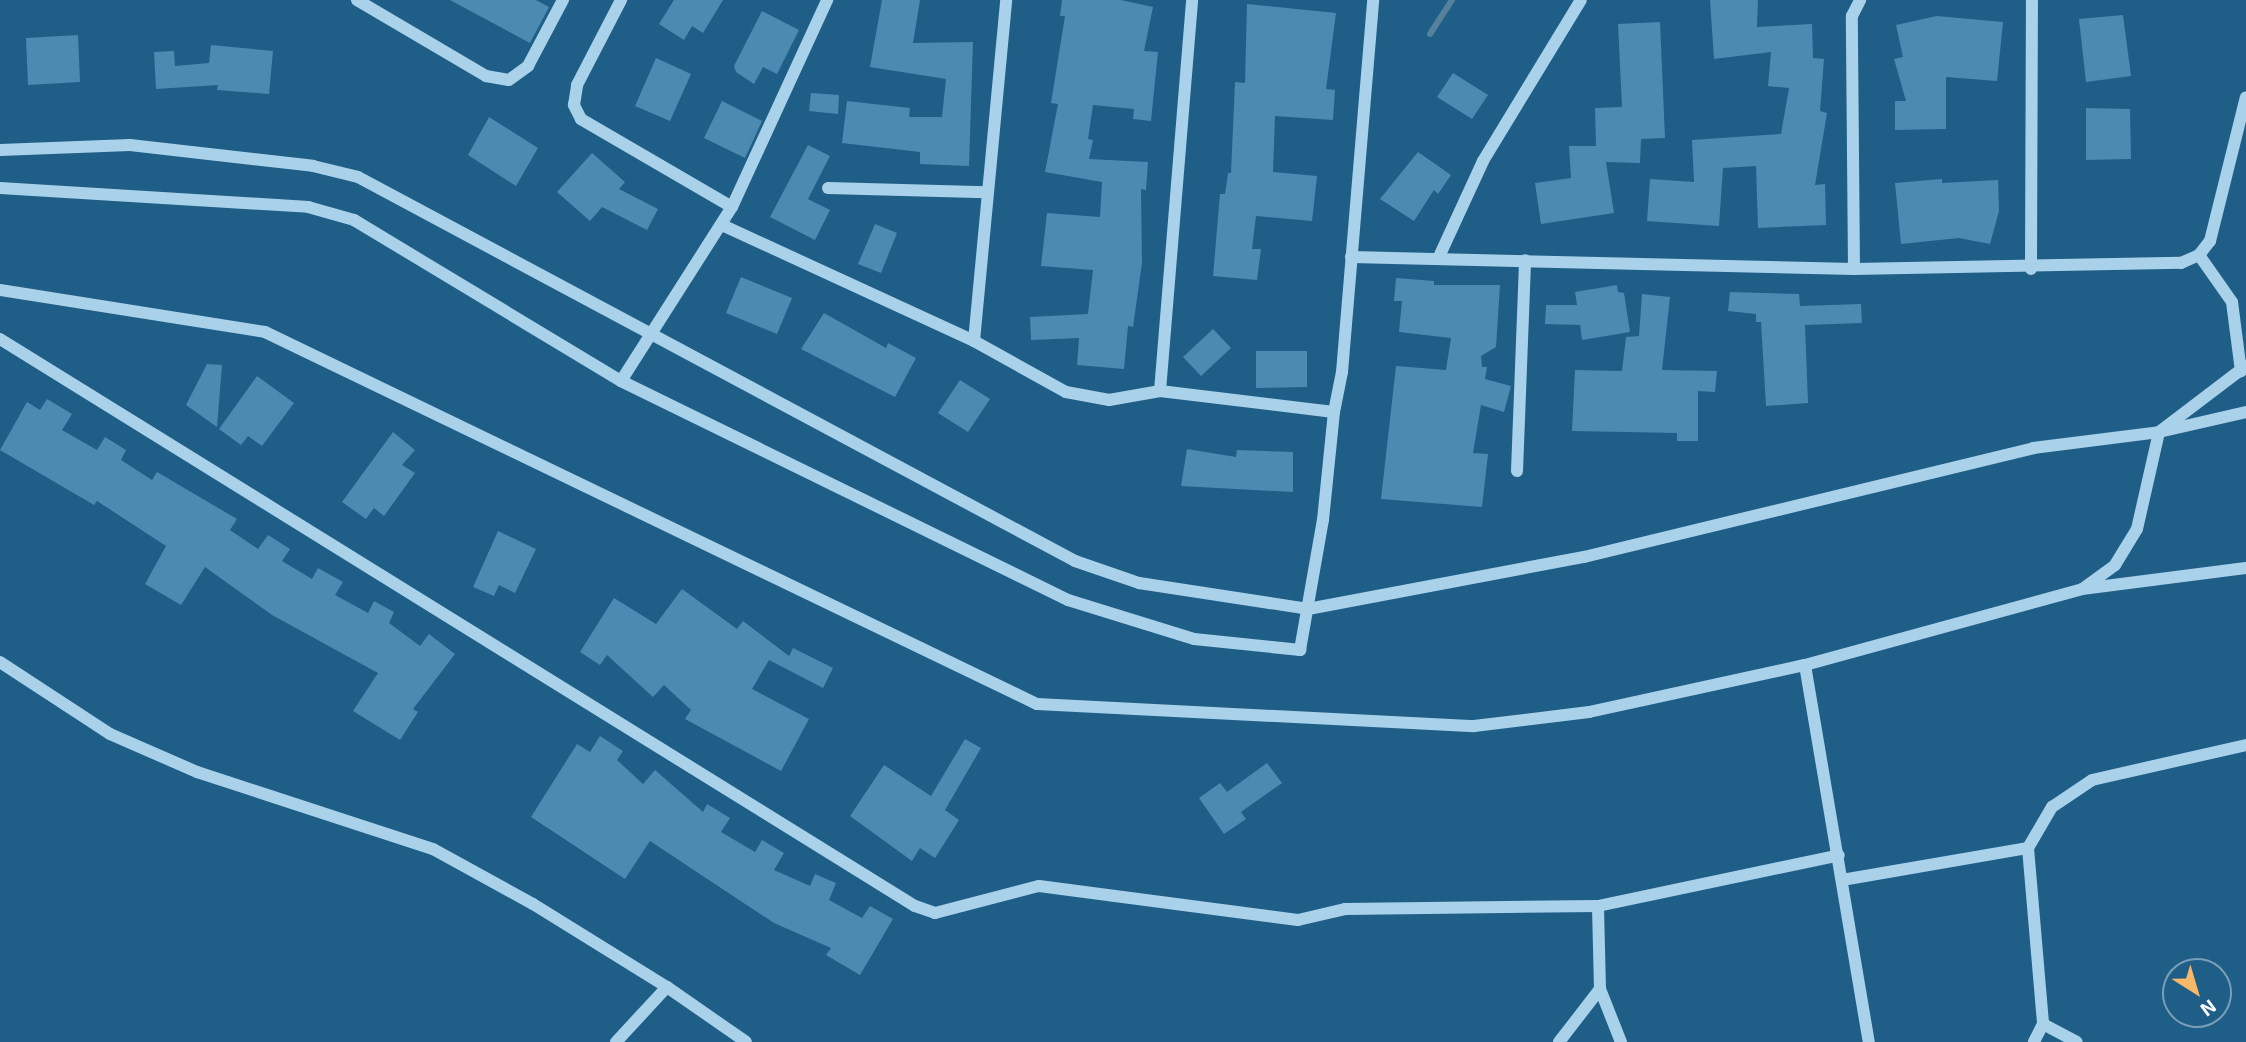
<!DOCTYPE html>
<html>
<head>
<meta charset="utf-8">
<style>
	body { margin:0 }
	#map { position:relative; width:2246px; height:1042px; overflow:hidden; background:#1f5e87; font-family:"Exo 2",sans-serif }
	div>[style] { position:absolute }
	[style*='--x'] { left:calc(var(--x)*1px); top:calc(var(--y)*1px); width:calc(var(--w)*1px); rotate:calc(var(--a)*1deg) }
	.stream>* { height:6px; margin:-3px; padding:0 3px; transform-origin:3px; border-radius:3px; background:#55819d }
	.building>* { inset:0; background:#4c8ab2 }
	.minor>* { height:12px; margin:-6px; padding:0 6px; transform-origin:6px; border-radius:6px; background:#a9d1ea }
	span { translate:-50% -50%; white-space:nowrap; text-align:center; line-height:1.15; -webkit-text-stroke:5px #1f5e87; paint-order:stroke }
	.north { position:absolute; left:2162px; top:958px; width:70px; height:70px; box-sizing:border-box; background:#1f5e87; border:2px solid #799eb7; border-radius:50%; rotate:143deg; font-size:19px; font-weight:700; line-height:28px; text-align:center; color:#fff }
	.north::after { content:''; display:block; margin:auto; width:24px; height:32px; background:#f8b869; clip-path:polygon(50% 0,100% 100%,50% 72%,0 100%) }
</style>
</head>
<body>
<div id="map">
	<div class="stream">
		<i style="--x:1430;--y:34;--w:40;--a:-57.1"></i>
	</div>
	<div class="building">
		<i style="clip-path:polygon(450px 0,536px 0,549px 7px,530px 43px)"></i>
		<i style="clip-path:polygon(674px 0,723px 0,703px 33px,692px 26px,684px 40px,659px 24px)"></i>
		<i style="clip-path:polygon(882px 0,920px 0,913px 43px,973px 42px,969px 166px,920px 164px,920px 152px,842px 143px,847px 101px,910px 108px,909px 117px,942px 117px,946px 79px,870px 67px)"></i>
		<i style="clip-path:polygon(1062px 0,1121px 0,1153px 7px,1144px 51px,1158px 52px,1151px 121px,1133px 119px,1134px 109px,1093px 105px,1088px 139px,1093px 140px,1089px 159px,1148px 162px,1146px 190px,1141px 189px,1142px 263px,1133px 327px,1128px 326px,1124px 369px,1077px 365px,1079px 338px,1031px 340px,1030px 317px,1088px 314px,1093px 270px,1041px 266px,1047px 213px,1100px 217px,1102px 182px,1045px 172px,1058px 104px,1051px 103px,1065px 16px,1060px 16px)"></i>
		<i style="clip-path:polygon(1710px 0,1758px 0,1757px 27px,1812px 24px,1813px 58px,1824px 59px,1820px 111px,1827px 113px,1815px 185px,1825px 184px,1826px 225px,1758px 228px,1756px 166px,1723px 168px,1719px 226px,1647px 221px,1650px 179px,1694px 182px,1692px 140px,1781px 134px,1789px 88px,1768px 86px,1771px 52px,1714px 59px)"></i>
		<i style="clip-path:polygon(1247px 4px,1336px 13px,1326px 89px,1335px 90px,1333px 120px,1275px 116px,1273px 172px,1317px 176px,1312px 221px,1256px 216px,1252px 249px,1261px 249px,1257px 280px,1213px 276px,1220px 194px,1225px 194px,1228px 173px,1231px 173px,1235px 82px,1245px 83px)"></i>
		<i style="clip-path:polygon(762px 11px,799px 30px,777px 74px,763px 67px,754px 84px,736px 72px,734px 66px)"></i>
		<i style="clip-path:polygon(2123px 15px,2131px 76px,2086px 82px,2079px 19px)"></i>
		<i style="clip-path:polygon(1937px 16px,2003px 22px,1997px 81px,1946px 77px,1946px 129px,1895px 130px,1895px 101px,1906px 101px,1894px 59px,1903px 57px,1896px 25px)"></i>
		<i style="clip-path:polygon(1660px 22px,1665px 138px,1641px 139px,1640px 163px,1606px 162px,1614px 213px,1541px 224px,1535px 183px,1571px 178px,1569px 146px,1596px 146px,1595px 108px,1622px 107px,1618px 24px)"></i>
		<i style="clip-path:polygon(78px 35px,80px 82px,28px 85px,26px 38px)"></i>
		<i style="clip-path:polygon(211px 45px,273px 51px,269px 94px,217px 90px,218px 85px,156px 89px,154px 52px,174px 51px,175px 66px,209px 63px)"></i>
		<i style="clip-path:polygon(656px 58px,691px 74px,670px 121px,635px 106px)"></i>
		<i style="clip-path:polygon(1453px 73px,1488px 95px,1472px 119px,1437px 97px)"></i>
		<i style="clip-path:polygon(811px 93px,839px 95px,838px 114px,809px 111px)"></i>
		<i style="clip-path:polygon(722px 101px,762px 121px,745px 158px,704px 138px)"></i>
		<i style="clip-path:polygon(2086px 108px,2130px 109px,2131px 159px,2086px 160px)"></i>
		<i style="clip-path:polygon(489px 117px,538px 148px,516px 186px,468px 155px)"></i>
		<i style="clip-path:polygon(808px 145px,830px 156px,808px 199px,830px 210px,815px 240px,770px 217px)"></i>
		<i style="clip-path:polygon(1418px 152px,1451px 175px,1438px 194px,1434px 190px,1414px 221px,1380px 199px)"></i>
		<i style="clip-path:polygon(592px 153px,625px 182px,619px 189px,658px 209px,647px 230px,602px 207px,590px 221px,557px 192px)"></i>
		<i style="clip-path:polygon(1942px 179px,1942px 183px,1998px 180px,1999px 211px,1990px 244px,1959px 238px,1901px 244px,1895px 183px)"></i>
		<i style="clip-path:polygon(875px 224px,897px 233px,881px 273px,858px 264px)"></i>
		<i style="clip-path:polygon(741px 277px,792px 298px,777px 334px,726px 313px)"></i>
		<i style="clip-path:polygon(1396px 278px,1434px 281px,1434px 285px,1500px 285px,1496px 347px,1481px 356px,1482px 367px,1487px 367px,1485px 379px,1511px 386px,1504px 412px,1481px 405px,1473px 453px,1488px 454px,1482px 507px,1381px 499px,1396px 366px,1446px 370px,1451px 338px,1399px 332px,1402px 301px,1394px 301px)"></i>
		<i style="clip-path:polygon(1617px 285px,1618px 292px,1624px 293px,1630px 332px,1582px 340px,1580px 325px,1545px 324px,1546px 305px,1577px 305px,1575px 292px)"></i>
		<i style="clip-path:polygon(1730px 292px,1799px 294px,1800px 306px,1861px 304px,1862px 323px,1805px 325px,1808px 403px,1766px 406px,1761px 322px,1756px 322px,1756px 314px,1728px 311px)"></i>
		<i style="clip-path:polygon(1642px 294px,1670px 297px,1662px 370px,1717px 371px,1715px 392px,1698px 391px,1698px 441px,1677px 441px,1677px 433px,1572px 431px,1575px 370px,1622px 371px,1626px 337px,1639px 336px)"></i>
		<i style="clip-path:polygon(824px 313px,886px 348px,888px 343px,916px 358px,895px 397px,801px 349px)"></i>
		<i style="clip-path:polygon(1213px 329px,1231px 348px,1201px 376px,1183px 357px)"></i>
		<i style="clip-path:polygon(1256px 351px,1307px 351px,1307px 387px,1256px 388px)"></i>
		<i style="clip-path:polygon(207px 364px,222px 365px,217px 427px,186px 405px)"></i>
		<i style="clip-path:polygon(257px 376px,294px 403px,262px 446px,248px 436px,241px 445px,219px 429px)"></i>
		<i style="clip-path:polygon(960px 380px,990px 399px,968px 432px,938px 413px)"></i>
		<i style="clip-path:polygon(47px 399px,72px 414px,62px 430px,97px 450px,105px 437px,126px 450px,121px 460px,152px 480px,157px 472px,237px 519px,230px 530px,258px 549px,268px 535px,290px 549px,282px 561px,312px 579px,318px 568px,343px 582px,335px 595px,368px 613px,374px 601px,394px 612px,389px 623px,420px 646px,429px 634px,455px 654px,413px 709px,418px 712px,400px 740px,353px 711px,378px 673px,272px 615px,205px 567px,181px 605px,145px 584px,166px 546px,97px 501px,94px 505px,0 450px,27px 402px,40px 410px)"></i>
		<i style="clip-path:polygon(393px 432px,415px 450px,402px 465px,415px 473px,384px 516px,374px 508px,366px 519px,342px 502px)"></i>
		<i style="clip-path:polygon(1187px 449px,1236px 457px,1237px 450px,1293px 452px,1293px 492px,1181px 486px)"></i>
		<i style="clip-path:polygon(498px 531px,536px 549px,515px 593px,499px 585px,494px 596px,473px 587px)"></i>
		<i style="clip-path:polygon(682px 589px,737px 629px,743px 621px,789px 656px,793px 648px,833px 668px,823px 688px,769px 660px,752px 689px,809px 719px,781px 771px,685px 719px,691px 710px,664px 685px,653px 697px,607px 655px,600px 665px,580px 652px,614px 598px,656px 624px)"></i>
		<i style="clip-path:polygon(600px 736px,623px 751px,617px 760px,643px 784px,655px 770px,703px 812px,707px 804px,730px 818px,721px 832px,755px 852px,762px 840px,784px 853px,774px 870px,810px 886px,815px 874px,836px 883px,829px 900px,862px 918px,870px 906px,893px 919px,860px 975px,826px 955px,831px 948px,774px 923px,650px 841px,625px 879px,531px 817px,577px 744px,590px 752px)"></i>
		<i style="clip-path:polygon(965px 739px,981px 748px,945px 810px,959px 820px,935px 858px,920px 848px,912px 861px,850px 816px,884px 765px,931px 796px)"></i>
		<i style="clip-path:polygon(1267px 763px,1282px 783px,1241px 812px,1246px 819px,1224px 834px,1199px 798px,1220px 783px,1227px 792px)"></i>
	</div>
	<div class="minor">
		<i style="--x:357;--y:0;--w:150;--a:30.5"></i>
		<i style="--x:486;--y:76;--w:23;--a:10"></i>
		<i style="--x:509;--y:80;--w:24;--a:-36"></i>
		<i style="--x:528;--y:66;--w:75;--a:-62.1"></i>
		<i style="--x:0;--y:150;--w:130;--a:-2.2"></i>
		<i style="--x:130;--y:145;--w:184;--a:6.5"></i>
		<i style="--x:313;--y:166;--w:46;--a:13.7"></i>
		<i style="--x:358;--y:177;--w:813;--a:28.17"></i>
		<i style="--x:1075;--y:561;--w:68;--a:19"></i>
		<i style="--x:1139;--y:583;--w:171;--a:8.7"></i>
		<i style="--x:1308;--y:609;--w:281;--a:-10.7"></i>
		<i style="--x:1584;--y:557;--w:462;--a:-13.6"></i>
		<i style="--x:2033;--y:448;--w:127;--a:-7.2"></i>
		<i style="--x:2159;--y:432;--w:89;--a:-12.9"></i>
		<i style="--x:0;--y:188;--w:309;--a:3.5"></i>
		<i style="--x:308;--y:207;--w:48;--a:15.8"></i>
		<i style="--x:354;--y:220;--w:312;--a:31.1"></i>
		<i style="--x:621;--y:381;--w:498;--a:26.1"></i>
		<i style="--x:1068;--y:600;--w:132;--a:17.2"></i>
		<i style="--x:1194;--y:639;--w:107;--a:5.9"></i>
		<i style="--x:1300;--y:650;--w:132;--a:-80"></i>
		<i style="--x:1323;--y:520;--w:109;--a:-84.2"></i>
		<i style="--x:828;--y:188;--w:158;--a:1.5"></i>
		<i style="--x:732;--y:207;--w:228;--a:-65.3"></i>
		<i style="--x:722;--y:225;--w:277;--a:24.7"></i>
		<i style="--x:974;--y:341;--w:342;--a:-84.6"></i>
		<i style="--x:2199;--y:255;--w:57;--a:54.9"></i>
		<i style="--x:2232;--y:302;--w:70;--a:82.6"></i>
		<i style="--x:1351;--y:257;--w:503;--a:1.37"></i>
		<i style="--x:1854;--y:269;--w:327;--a:-1.1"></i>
		<i style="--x:2181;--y:263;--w:20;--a:-24"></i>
		<i style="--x:2199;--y:255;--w:18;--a:-52"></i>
		<i style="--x:2210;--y:241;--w:148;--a:-76"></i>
		<i style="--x:1438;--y:259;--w:108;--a:-65.3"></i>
		<i style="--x:1483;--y:161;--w:188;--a:-58.7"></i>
		<i style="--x:1854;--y:269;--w:253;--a:-90.5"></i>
		<i style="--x:1852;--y:16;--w:18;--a:-63"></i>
		<i style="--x:2031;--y:269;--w:269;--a:-89.8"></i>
		<i style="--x:0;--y:290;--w:268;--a:9"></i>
		<i style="--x:265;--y:332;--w:857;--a:25.73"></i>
		<i style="--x:1037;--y:704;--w:438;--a:2.9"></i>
		<i style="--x:1474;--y:726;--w:116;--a:-6.9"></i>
		<i style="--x:1589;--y:712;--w:221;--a:-12.3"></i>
		<i style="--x:1805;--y:665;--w:287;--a:-15.3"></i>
		<i style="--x:2082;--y:589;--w:165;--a:-7.3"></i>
		<i style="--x:0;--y:339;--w:1076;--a:31.79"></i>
		<i style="--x:915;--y:906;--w:21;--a:19"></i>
		<i style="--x:935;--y:913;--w:107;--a:-14.6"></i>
		<i style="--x:1039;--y:886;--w:261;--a:7.5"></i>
		<i style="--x:1298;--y:920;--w:48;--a:-13.2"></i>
		<i style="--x:1345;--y:909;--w:253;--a:-0.7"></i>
		<i style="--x:974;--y:341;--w:105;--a:29"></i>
		<i style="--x:1066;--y:392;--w:44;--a:10.5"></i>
		<i style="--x:1109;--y:400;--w:52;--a:-10"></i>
		<i style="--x:1160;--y:391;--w:175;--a:6.9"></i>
		<i style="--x:1334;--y:412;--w:41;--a:-78.7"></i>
		<i style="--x:1342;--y:372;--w:373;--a:-85.2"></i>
		<i style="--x:621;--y:381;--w:206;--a:-57.5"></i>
		<i style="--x:732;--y:207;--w:175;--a:-149.8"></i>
		<i style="--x:581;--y:119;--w:16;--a:-117"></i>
		<i style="--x:574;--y:105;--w:20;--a:-81"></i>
		<i style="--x:577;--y:85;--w:96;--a:-62.6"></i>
		<i style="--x:1160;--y:391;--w:392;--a:-85.3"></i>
		<i style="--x:1517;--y:471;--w:211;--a:-87.8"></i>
		<i style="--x:2085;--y:587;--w:37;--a:-36"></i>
		<i style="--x:2115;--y:565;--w:42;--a:-58.6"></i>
		<i style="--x:2137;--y:529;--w:99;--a:-77.2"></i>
		<i style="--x:2159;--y:432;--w:109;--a:-37.2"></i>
		<i style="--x:0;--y:662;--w:131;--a:33.2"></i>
		<i style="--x:110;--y:734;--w:95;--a:23.6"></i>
		<i style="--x:197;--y:772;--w:248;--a:18.1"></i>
		<i style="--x:433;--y:849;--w:114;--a:28.8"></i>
		<i style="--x:533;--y:904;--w:158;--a:31.8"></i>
		<i style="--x:667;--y:987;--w:96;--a:34.8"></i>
		<i style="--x:1805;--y:665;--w:382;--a:80.4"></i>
		<i style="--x:2028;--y:848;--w:48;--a:-59.7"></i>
		<i style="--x:2052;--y:807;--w:48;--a:-34"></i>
		<i style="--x:2092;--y:780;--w:158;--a:-12.8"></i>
		<i style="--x:1842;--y:880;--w:189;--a:-9.8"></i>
		<i style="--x:2028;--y:848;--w:177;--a:85.1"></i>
		<i style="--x:2043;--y:1024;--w:20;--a:117"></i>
		<i style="--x:1600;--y:989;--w:57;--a:68.4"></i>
		<i style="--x:2043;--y:1024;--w:38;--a:28"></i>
		<i style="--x:616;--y:1042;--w:75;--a:-47.2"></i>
		<i style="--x:1559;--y:1042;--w:67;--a:-52.3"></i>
		<i style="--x:1600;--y:989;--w:83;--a:-91.4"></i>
		<i style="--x:1598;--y:906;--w:246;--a:-11.9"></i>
	</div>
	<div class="north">N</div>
</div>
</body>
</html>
